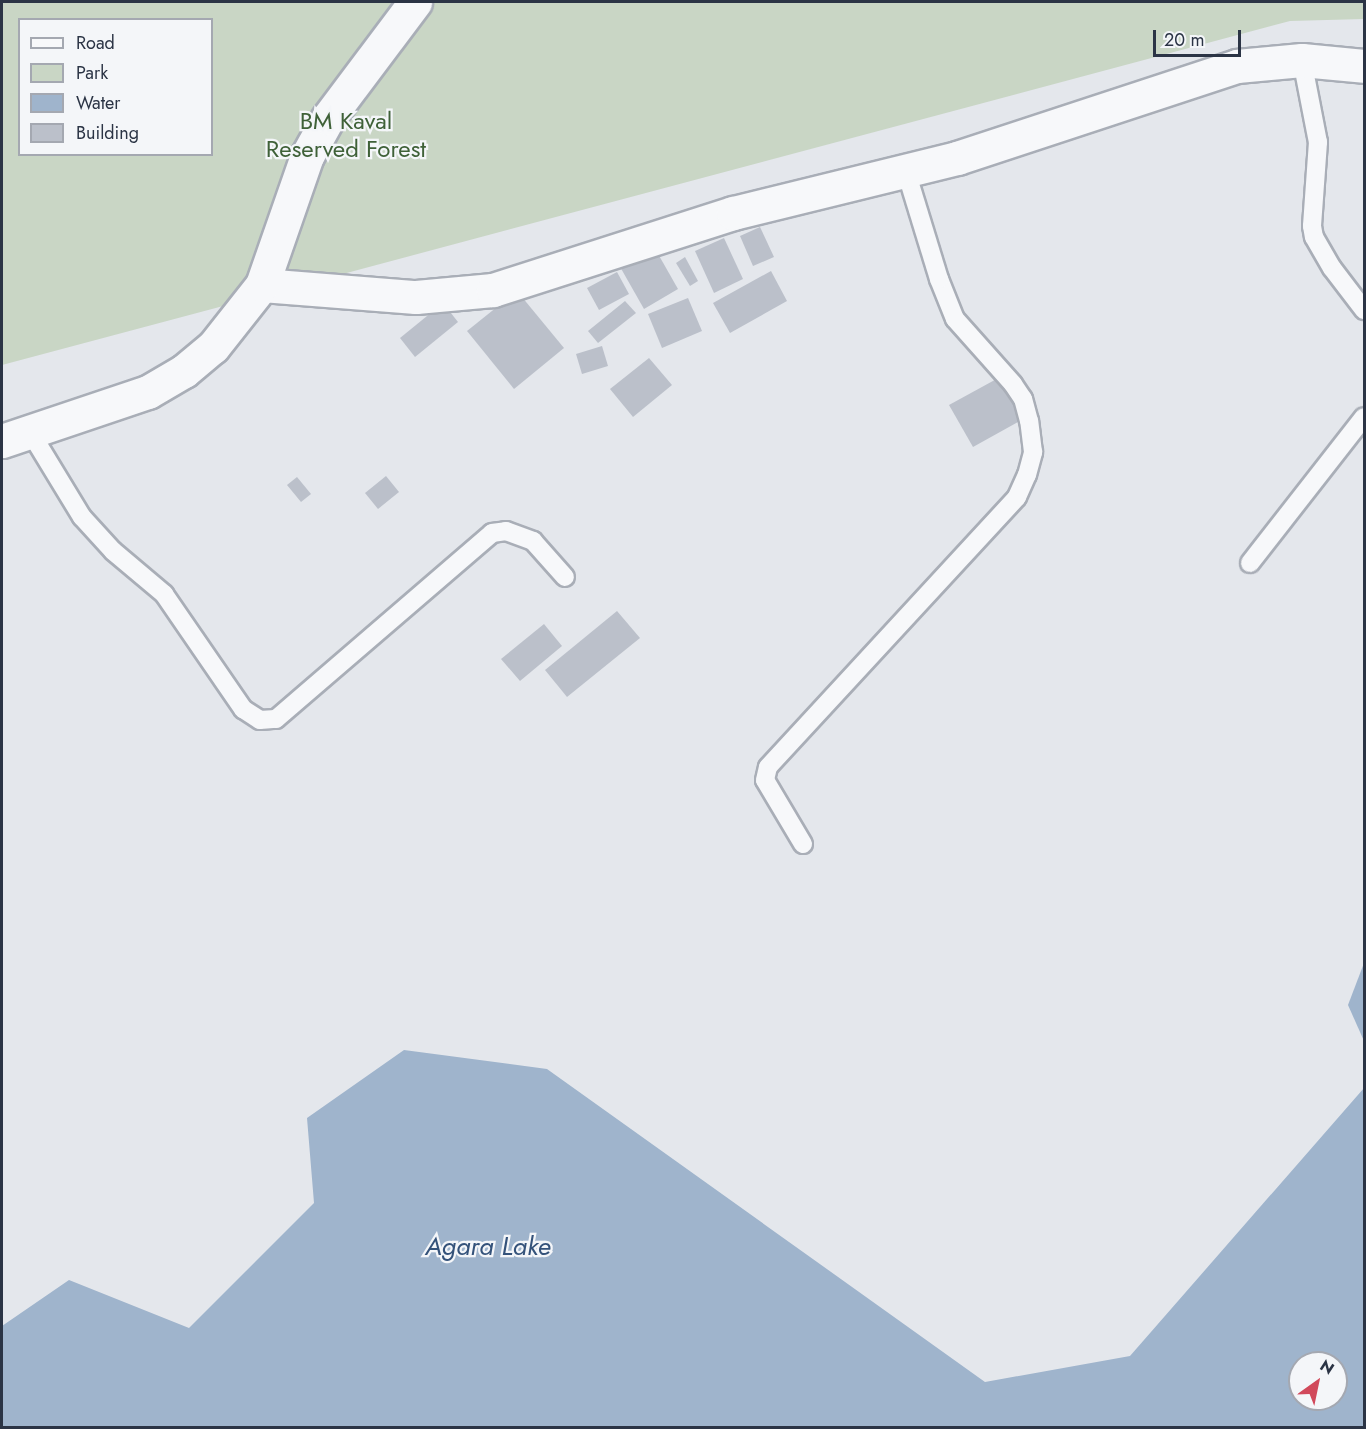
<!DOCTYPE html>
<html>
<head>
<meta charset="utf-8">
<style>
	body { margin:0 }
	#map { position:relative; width:1366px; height:1429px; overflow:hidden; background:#e4e7ec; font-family:Jost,sans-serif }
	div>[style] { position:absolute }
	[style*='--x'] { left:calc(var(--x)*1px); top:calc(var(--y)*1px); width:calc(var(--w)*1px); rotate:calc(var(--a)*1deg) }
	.green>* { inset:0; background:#c9d6c5 }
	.water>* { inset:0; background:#9fb4cc }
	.building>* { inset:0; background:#bbc0ca }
	.roads { filter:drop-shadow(2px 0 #a9aeb7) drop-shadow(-2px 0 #a9aeb7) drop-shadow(0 2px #a9aeb7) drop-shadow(0 -2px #a9aeb7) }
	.service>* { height:18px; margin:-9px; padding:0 9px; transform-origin:9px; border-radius:9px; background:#f7f8fa }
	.minor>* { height:33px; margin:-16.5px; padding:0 16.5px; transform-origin:16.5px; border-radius:16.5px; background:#f7f8fa }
	.tertiary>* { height:33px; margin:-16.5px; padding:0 16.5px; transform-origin:16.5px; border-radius:16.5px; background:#f7f8fa }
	span { translate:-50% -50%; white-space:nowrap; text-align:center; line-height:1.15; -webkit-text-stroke:4.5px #f4f6f9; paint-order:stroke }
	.park-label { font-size:24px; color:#3f6138 }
	.water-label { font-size:26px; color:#34527a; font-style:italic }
	.frame { position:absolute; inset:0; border:3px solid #2b3445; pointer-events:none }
	.legend { position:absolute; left:18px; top:18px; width:195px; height:138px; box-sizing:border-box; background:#f4f6f9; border:2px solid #a4a8b1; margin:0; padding:8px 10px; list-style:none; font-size:18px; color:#2b3445 }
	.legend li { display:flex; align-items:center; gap:12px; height:30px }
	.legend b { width:30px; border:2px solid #a4a8b1 }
	.north { position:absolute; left:1288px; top:1351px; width:60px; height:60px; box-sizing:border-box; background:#f4f6f9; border:2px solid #a4a8b1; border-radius:50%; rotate:33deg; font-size:16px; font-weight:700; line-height:24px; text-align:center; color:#2b3445 }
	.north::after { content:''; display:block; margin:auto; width:21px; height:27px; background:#d1495b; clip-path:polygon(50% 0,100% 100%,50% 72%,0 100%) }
	.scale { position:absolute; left:1153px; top:30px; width:88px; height:27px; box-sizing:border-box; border:3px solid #2b3445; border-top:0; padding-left:8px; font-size:18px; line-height:21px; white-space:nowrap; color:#2b3445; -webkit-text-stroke:4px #f4f6f9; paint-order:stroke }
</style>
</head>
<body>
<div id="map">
	<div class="green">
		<i style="clip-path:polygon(evenodd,2px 2px,1364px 2px,1364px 19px,1290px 21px,2px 365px,2px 2px,20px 20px,212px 20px,212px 154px,20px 154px,20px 20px)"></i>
	</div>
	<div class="water">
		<i style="clip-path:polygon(1364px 963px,1364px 1041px,1348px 1005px)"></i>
		<i style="clip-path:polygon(evenodd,404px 1050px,547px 1069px,985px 1382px,1130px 1356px,1364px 1088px,1364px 1427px,2px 1427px,2px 1326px,69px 1280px,189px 1328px,314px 1203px,307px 1118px,404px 1050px,1300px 1363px,1336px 1363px,1336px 1399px,1300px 1399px,1300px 1363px)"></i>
	</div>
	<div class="building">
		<i style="clip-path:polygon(760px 227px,774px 257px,753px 266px,740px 236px)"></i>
		<i style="clip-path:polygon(724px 238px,743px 279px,714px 293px,695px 251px)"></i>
		<i style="clip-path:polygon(653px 245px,678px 289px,644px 309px,619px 265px)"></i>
		<i style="clip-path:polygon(685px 257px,698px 281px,690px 286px,676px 263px)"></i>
		<i style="clip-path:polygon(771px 271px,787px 301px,730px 333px,713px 303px)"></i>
		<i style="clip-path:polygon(617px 272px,629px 294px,599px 310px,587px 288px)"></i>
		<i style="clip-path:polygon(517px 291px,564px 348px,514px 389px,467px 331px)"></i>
		<i style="clip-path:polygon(688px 298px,702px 331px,662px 348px,648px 314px)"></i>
		<i style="clip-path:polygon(625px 301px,636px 313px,598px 343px,588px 331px)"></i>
		<i style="clip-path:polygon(443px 303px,458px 322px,415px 357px,400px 338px)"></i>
		<i style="clip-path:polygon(602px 346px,608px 366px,582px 374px,576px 354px)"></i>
		<i style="clip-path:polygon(649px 358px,672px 385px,633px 417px,610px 389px)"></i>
		<i style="clip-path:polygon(1002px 376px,1025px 418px,973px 447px,949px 405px)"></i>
		<i style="clip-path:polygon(386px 476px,399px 492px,378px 509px,365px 493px)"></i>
		<i style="clip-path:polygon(297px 477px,311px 494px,301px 502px,287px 485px)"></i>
		<i style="clip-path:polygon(617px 611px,640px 638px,567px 697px,545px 670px)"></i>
		<i style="clip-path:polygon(544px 624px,562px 646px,520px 681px,501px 659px)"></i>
	</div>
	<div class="roads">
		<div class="service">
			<i style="--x:1302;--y:60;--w:84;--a:79"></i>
			<i style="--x:1318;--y:142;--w:84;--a:94.1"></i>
			<i style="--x:1312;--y:226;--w:11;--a:80"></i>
			<i style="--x:1314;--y:237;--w:36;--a:60"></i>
			<i style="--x:1332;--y:268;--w:53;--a:52.7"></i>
			<i style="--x:29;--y:430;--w:102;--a:58.7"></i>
			<i style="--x:82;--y:517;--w:46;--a:47.6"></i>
			<i style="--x:113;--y:551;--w:67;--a:40.1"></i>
			<i style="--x:164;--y:594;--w:140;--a:55.5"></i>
			<i style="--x:243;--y:709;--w:20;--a:33"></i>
			<i style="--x:260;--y:720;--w:16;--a:-4"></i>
			<i style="--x:276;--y:719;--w:285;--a:-40.7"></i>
			<i style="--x:492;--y:533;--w:14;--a:-8"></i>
			<i style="--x:506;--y:531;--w:29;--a:20"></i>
			<i style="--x:533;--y:541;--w:48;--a:48.4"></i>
			<i style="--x:1250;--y:563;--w:185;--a:-52"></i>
			<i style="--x:803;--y:844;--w:74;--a:-120.7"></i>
			<i style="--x:765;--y:780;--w:13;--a:-77"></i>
			<i style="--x:768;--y:767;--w:367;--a:-47.3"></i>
			<i style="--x:1017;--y:497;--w:24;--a:-66"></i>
			<i style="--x:1027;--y:475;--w:24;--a:-75"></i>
			<i style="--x:1033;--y:452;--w:31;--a:-97"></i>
			<i style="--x:1029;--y:421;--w:23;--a:-105"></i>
			<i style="--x:1023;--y:399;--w:18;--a:-124"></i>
			<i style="--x:1013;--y:384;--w:87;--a:-131.7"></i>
			<i style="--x:955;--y:319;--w:43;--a:-111.8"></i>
			<i style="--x:939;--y:279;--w:113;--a:-107"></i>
		</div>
		<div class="minor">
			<i style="--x:262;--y:285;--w:154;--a:4.5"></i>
			<i style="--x:416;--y:297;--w:77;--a:-5.2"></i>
			<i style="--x:493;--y:290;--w:252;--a:-17.8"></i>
			<i style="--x:733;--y:213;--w:231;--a:-13.8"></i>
			<i style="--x:957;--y:158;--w:295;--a:-18.2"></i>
			<i style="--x:1237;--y:66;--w:65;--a:-5.3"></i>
			<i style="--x:1302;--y:60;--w:62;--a:5.5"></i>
		</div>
		<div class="tertiary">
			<i style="--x:2;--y:441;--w:154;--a:-18.6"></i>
			<i style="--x:148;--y:392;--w:42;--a:-30.3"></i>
			<i style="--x:184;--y:371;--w:38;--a:-40"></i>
			<i style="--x:213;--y:347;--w:79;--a:-51.7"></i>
			<i style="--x:262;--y:285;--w:137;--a:-70.8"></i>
			<i style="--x:307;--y:156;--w:43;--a:-61.1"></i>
			<i style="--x:328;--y:118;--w:145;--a:-53.1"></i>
		</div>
	</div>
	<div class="park-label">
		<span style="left:346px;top:135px">BM Kaval<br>Reserved Forest</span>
	</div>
	<div class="water-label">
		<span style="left:488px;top:1247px">Agara Lake</span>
	</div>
	<div class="frame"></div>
	<ul class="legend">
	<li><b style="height:8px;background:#f7f8fa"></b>Road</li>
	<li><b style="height:16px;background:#c9d6c5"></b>Park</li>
	<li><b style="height:16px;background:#9fb4cc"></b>Water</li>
	<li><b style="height:16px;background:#bbc0ca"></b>Building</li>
	</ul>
	<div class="north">N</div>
	<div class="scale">20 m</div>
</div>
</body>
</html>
